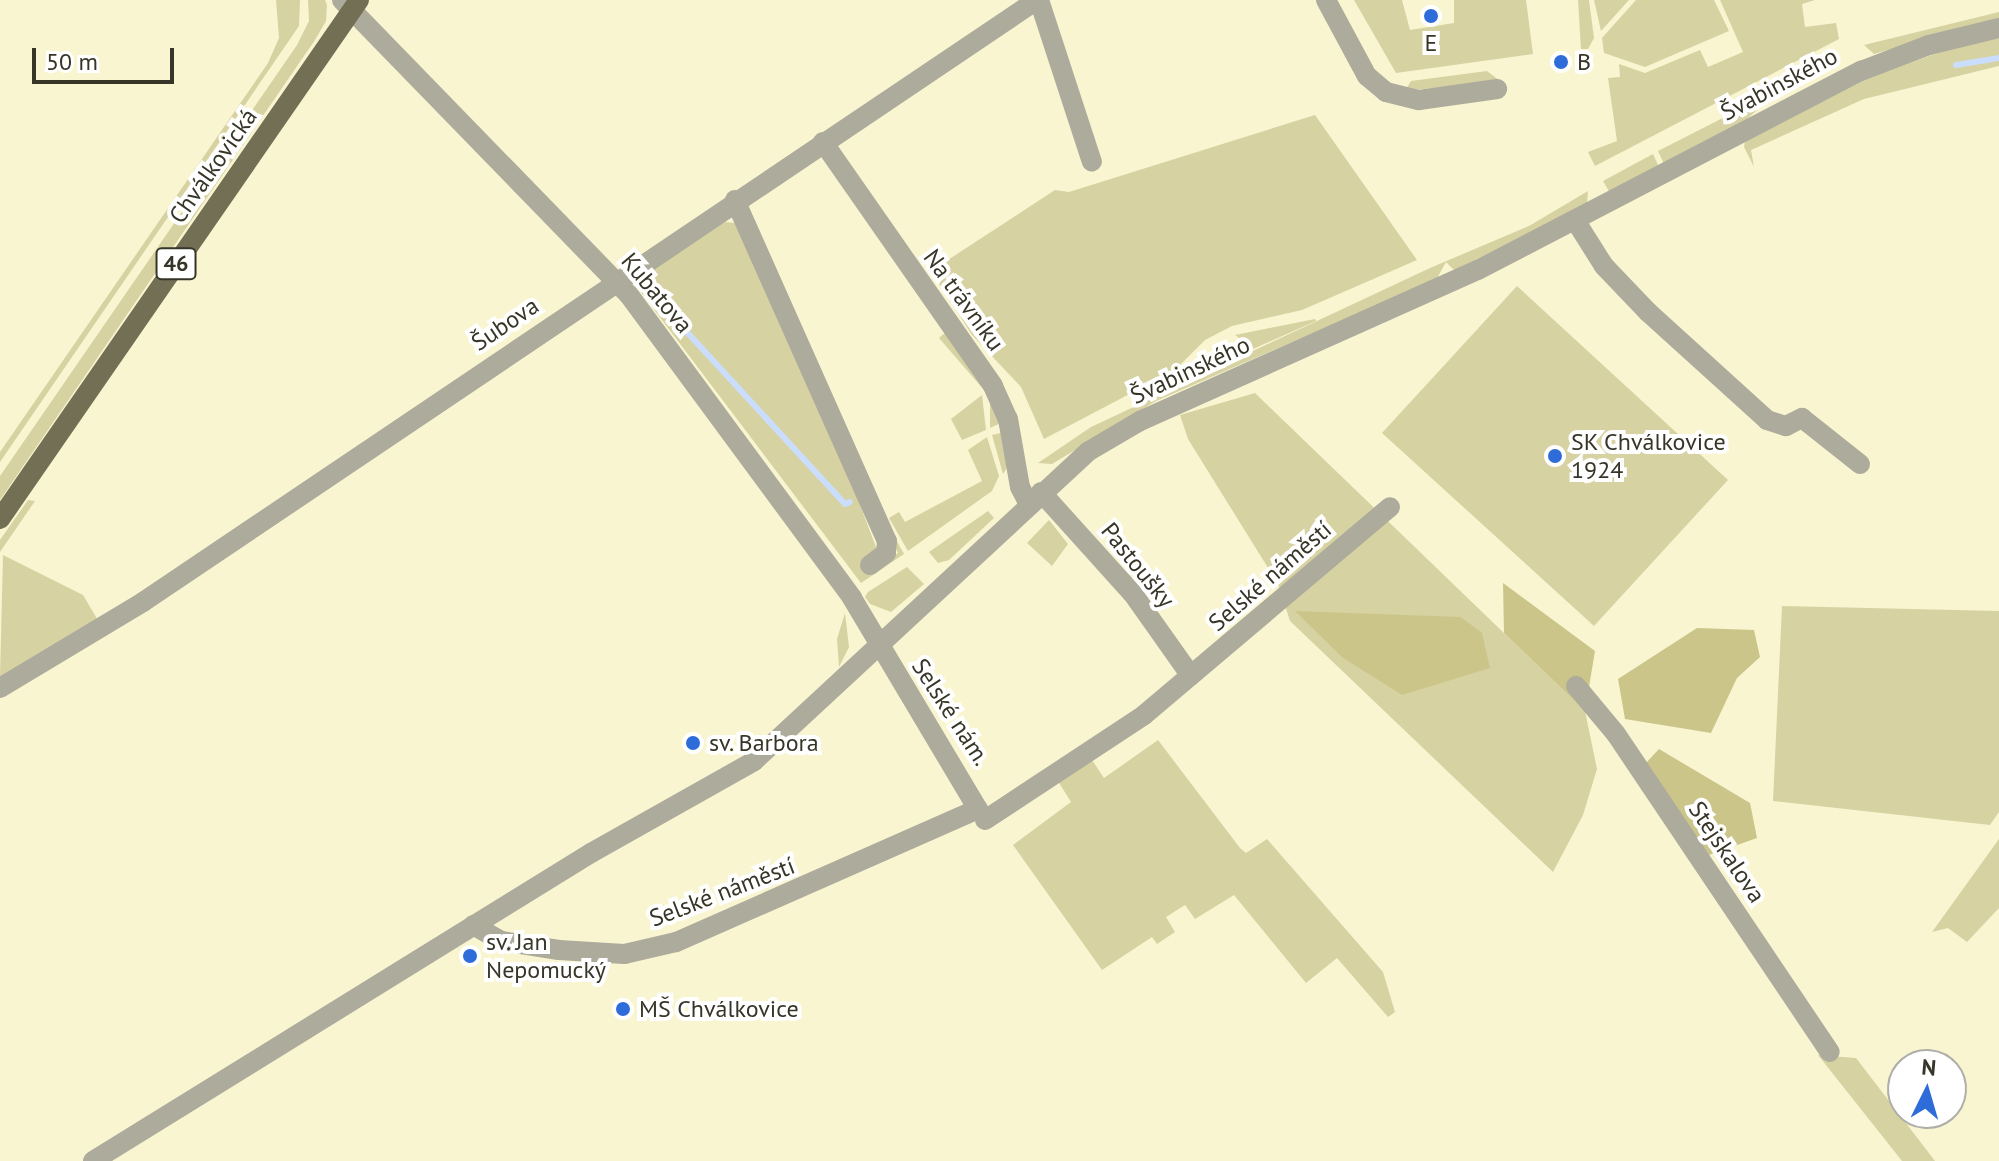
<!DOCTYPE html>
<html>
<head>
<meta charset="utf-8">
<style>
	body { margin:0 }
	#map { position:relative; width:1999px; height:1161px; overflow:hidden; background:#f9f5d1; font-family:"PT Sans",sans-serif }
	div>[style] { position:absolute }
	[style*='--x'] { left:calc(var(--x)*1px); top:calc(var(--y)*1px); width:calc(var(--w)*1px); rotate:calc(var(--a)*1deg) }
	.green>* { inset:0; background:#d7d2a2 }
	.forest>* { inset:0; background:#ccc58a }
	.stream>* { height:6px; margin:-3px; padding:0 3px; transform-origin:3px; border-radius:3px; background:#cbddfc }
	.minor>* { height:20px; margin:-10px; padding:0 10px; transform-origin:10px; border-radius:10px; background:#acab9c }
	.tertiary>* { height:20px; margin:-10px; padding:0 10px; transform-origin:10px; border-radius:10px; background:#acab9c }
	.primary>* { height:20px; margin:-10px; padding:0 10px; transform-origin:10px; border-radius:10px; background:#726f54 }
	.dots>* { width:22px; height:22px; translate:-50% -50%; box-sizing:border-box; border:4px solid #fff; border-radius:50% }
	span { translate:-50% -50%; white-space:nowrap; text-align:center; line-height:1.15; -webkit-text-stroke:8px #fff; paint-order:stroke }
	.shield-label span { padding:2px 6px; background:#fff; border:2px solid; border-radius:6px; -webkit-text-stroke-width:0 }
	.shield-label { font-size:22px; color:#363527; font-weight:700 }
	.poi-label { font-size:24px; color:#363527 }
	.left { translate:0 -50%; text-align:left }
	.street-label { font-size:24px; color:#363527 }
	.north { position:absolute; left:1887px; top:1049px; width:80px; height:80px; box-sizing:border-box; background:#fff; border:2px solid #afaea9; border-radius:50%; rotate:5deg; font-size:22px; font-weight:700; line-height:32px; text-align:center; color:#363527 }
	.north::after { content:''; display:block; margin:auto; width:28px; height:36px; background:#2e6cd9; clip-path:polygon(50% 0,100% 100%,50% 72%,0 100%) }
	.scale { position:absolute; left:32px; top:48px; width:142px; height:36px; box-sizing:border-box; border:4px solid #363527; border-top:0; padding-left:10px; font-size:24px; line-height:28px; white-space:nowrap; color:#363527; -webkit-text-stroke:6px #fff; paint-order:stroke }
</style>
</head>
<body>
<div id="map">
	<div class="green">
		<i style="clip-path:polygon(276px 0,300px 0,299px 26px,0 462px,0 452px,268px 63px,279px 38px)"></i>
		<i style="clip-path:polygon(308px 0,325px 0,327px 5px,326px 21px,315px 40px,0 500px,0 476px,297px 45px,309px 21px)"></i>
		<i style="clip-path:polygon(1354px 0,1402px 0,1410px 30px,1454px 23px,1454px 0,1526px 0,1533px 54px,1396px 73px)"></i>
		<i style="clip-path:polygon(1578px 0,1589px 0,1594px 38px,1588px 49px,1581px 49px)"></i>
		<i style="clip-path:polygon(1594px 0,1629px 0,1601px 31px)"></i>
		<i style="clip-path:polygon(1636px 0,1714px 0,1729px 31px,1645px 67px,1604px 53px,1602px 38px)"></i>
		<i style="clip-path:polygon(1720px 0,1815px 0,1802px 4px,1805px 27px,1836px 23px,1839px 39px,1595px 166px,1588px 152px,1617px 141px,1608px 78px,1620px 77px,1619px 64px,1645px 73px,1700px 50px,1708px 67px,1743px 52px)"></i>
		<i style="clip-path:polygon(1999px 12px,1999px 19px,1874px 54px,1864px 45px)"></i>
		<i style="clip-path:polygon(1999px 38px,1999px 66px,1864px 99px,1751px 150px,1754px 167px,1744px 147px,1745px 141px,1871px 77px,1946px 50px)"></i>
		<i style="clip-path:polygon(1487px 71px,1500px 81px,1405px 91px,1411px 81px)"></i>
		<i style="clip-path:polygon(1766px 96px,1771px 97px,1746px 120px,1664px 164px,1658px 151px)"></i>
		<i style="clip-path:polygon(1315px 115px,1417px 260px,1302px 310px,1232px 326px,1205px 340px,1175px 370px,1044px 439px,1021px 387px,972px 335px,931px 271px,1055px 190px,1069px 192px)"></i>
		<i style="clip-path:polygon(1653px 154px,1659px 167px,1610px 193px,1603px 181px)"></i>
		<i style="clip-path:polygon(1588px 191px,1587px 204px,1455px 271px,1446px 262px,1436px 280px,1156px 401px,1052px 464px,1038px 463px,1091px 427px,1430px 268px,1529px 226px)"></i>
		<i style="clip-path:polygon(725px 222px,735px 223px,830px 426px,876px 547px,871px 570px,898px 553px,882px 514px,904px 554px,861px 583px,637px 287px,636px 280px)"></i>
		<i style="clip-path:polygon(1517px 286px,1728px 480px,1594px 626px,1382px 433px)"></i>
		<i style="clip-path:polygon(1315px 319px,1316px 321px,1170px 386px,1221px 347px,1240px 346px,1242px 340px,1235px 335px)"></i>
		<i style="clip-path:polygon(947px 331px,994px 396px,1001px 423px,990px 428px,990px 397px,939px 338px)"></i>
		<i style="clip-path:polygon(1255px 393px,1585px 711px,1597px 769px,1583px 815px,1553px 872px,1290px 621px,1278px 584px,1188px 439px,1180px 415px)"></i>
		<i style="clip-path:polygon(982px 395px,986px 430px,962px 440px,951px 419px)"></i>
		<i style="clip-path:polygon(1001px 433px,1007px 468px,1003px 474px,992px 435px)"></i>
		<i style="clip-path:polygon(987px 437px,999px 476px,992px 491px,908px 551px,889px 518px,899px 512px,905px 522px,982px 481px,968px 450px)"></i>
		<i style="clip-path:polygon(28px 500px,35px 501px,0 552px,0 540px)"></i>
		<i style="clip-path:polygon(988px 511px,994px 518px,949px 560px,938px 563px,929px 552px)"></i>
		<i style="clip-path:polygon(1049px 520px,1068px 544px,1052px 566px,1027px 543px)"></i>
		<i style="clip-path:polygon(3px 555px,83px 595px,99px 622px,0 677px)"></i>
		<i style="clip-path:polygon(907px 567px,924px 584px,891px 612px,870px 604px,865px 597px,868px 592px)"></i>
		<i style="clip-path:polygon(1782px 606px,1999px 611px,1999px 812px,1990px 825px,1773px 801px)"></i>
		<i style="clip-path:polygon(845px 613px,849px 647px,839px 667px,837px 639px)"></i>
		<i style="clip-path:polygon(1158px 740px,1240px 848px,1246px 853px,1267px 839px,1383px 972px,1395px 1012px,1388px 1017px,1337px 958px,1306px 983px,1234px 895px,1195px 919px,1185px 905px,1166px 917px,1175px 932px,1157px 944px,1152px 937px,1102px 970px,1013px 845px,1071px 802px,1056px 778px,1088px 754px,1104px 778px)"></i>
		<i style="clip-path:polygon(1999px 839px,1999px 908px,1967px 942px,1948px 928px,1932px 932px)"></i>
		<i style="clip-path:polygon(1818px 1055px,1856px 1058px,1935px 1161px,1902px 1161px)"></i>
	</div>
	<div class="forest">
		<i style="clip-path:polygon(1503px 583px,1595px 651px,1585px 711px,1504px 633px)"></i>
		<i style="clip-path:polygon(1295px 611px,1461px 617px,1482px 633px,1490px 668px,1402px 695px,1343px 658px)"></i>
		<i style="clip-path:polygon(1697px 628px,1754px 630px,1760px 657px,1737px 678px,1711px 733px,1625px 719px,1618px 679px)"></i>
		<i style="clip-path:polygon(1659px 749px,1750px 803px,1757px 838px,1709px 855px,1645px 764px)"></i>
	</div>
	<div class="stream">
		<i style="--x:1956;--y:65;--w:44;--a:-9.2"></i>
		<i style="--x:639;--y:280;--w:304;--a:47.4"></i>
		<i style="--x:845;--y:504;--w:5;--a:-22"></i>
	</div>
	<div class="minor">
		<i style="--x:342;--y:0;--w:412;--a:45.8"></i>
		<i style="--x:629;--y:295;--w:376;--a:53.6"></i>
		<i style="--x:852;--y:598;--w:246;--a:59.2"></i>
		<i style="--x:978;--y:809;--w:330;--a:156.2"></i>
		<i style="--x:676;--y:942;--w:53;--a:167"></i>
		<i style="--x:624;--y:954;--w:65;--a:-176.5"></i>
		<i style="--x:559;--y:950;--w:59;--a:-171.2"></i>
		<i style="--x:501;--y:941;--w:32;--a:-150"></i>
		<i style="--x:1039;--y:0;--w:170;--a:71.9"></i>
		<i style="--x:1326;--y:0;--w:86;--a:61.7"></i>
		<i style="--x:1367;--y:76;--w:25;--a:40"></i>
		<i style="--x:1386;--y:92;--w:34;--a:14"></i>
		<i style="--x:1419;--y:100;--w:79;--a:-8"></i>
		<i style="--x:823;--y:142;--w:297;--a:55.1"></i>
		<i style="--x:993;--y:386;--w:36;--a:66"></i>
		<i style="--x:1008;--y:419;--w:69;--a:80"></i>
		<i style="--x:1020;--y:487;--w:18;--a:63"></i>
		<i style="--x:735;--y:200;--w:373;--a:66"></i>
		<i style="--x:887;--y:541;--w:12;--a:95"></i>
		<i style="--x:886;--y:553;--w:20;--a:143"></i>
		<i style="--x:1575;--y:220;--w:54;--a:57.8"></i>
		<i style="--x:1604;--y:266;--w:64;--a:46.3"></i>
		<i style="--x:1648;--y:312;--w:161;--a:42.2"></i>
		<i style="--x:1767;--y:420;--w:20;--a:18"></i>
		<i style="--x:1786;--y:426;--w:18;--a:-27"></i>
		<i style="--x:1802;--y:418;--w:74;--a:38.4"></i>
		<i style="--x:1041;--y:492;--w:137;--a:48"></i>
		<i style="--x:1133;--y:594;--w:100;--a:54.7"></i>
		<i style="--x:1576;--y:686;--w:62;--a:50.2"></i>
		<i style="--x:1616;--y:734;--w:383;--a:56.1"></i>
		<i style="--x:0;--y:688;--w:167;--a:-31"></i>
		<i style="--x:143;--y:602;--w:1078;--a:-33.96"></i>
		<i style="--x:985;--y:820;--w:191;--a:-33.4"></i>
		<i style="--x:1144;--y:715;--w:322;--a:-40.2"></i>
	</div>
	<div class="tertiary">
		<i style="--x:93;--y:1161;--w:586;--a:-31.74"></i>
		<i style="--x:591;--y:853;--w:187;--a:-29.4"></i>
		<i style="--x:754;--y:761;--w:456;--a:-42.8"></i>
		<i style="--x:1089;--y:451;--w:59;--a:-30.5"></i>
		<i style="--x:1140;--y:421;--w:370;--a:-24.1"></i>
		<i style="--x:1478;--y:270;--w:432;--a:-27.5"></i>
		<i style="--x:1861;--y:71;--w:73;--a:-20.9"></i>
		<i style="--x:1929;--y:45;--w:72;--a:-13.7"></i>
	</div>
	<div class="primary">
		<i style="--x:0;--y:519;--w:631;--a:-55.33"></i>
	</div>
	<div class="dots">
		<i style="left:1431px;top:16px;background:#2e6cd9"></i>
		<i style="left:1561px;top:62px;background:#2e6cd9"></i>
		<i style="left:1555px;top:456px;background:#2e6cd9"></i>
		<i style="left:693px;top:743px;background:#2e6cd9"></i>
		<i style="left:470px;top:956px;background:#2e6cd9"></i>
		<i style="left:623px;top:1009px;background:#2e6cd9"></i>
	</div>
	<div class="shield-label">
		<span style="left:176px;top:264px">46</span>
	</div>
	<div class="poi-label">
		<span style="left:1431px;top:43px">E</span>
		<span class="left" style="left:1577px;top:62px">B</span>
		<span class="left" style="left:1571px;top:456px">SK Chválkovice<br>1924</span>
		<span class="left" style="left:709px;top:743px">sv. Barbora</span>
		<span class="left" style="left:486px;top:956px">sv. Jan<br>Nepomucký</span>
		<span class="left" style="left:639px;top:1009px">MŠ Chválkovice</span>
	</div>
	<div class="street-label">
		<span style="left:1779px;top:84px;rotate:-28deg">Švabinského</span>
		<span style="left:213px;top:166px;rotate:-55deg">Chválkovická</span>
		<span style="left:657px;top:293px;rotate:50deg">Kubatova</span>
		<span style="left:964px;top:300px;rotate:54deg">Na trávníku</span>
		<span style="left:505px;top:324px;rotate:-34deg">Šubova</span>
		<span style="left:1190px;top:370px;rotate:-25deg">Švabinského</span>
		<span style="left:1138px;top:565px;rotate:51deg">Pastoušky</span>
		<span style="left:1270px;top:576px;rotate:-41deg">Selské náměstí</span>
		<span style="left:951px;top:712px;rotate:57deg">Selské nám.</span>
		<span style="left:1727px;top:852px;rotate:56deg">Stejskalova</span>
		<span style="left:722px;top:892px;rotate:-21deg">Selské náměstí</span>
	</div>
	<div class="north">N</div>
	<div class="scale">50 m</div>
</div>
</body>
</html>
